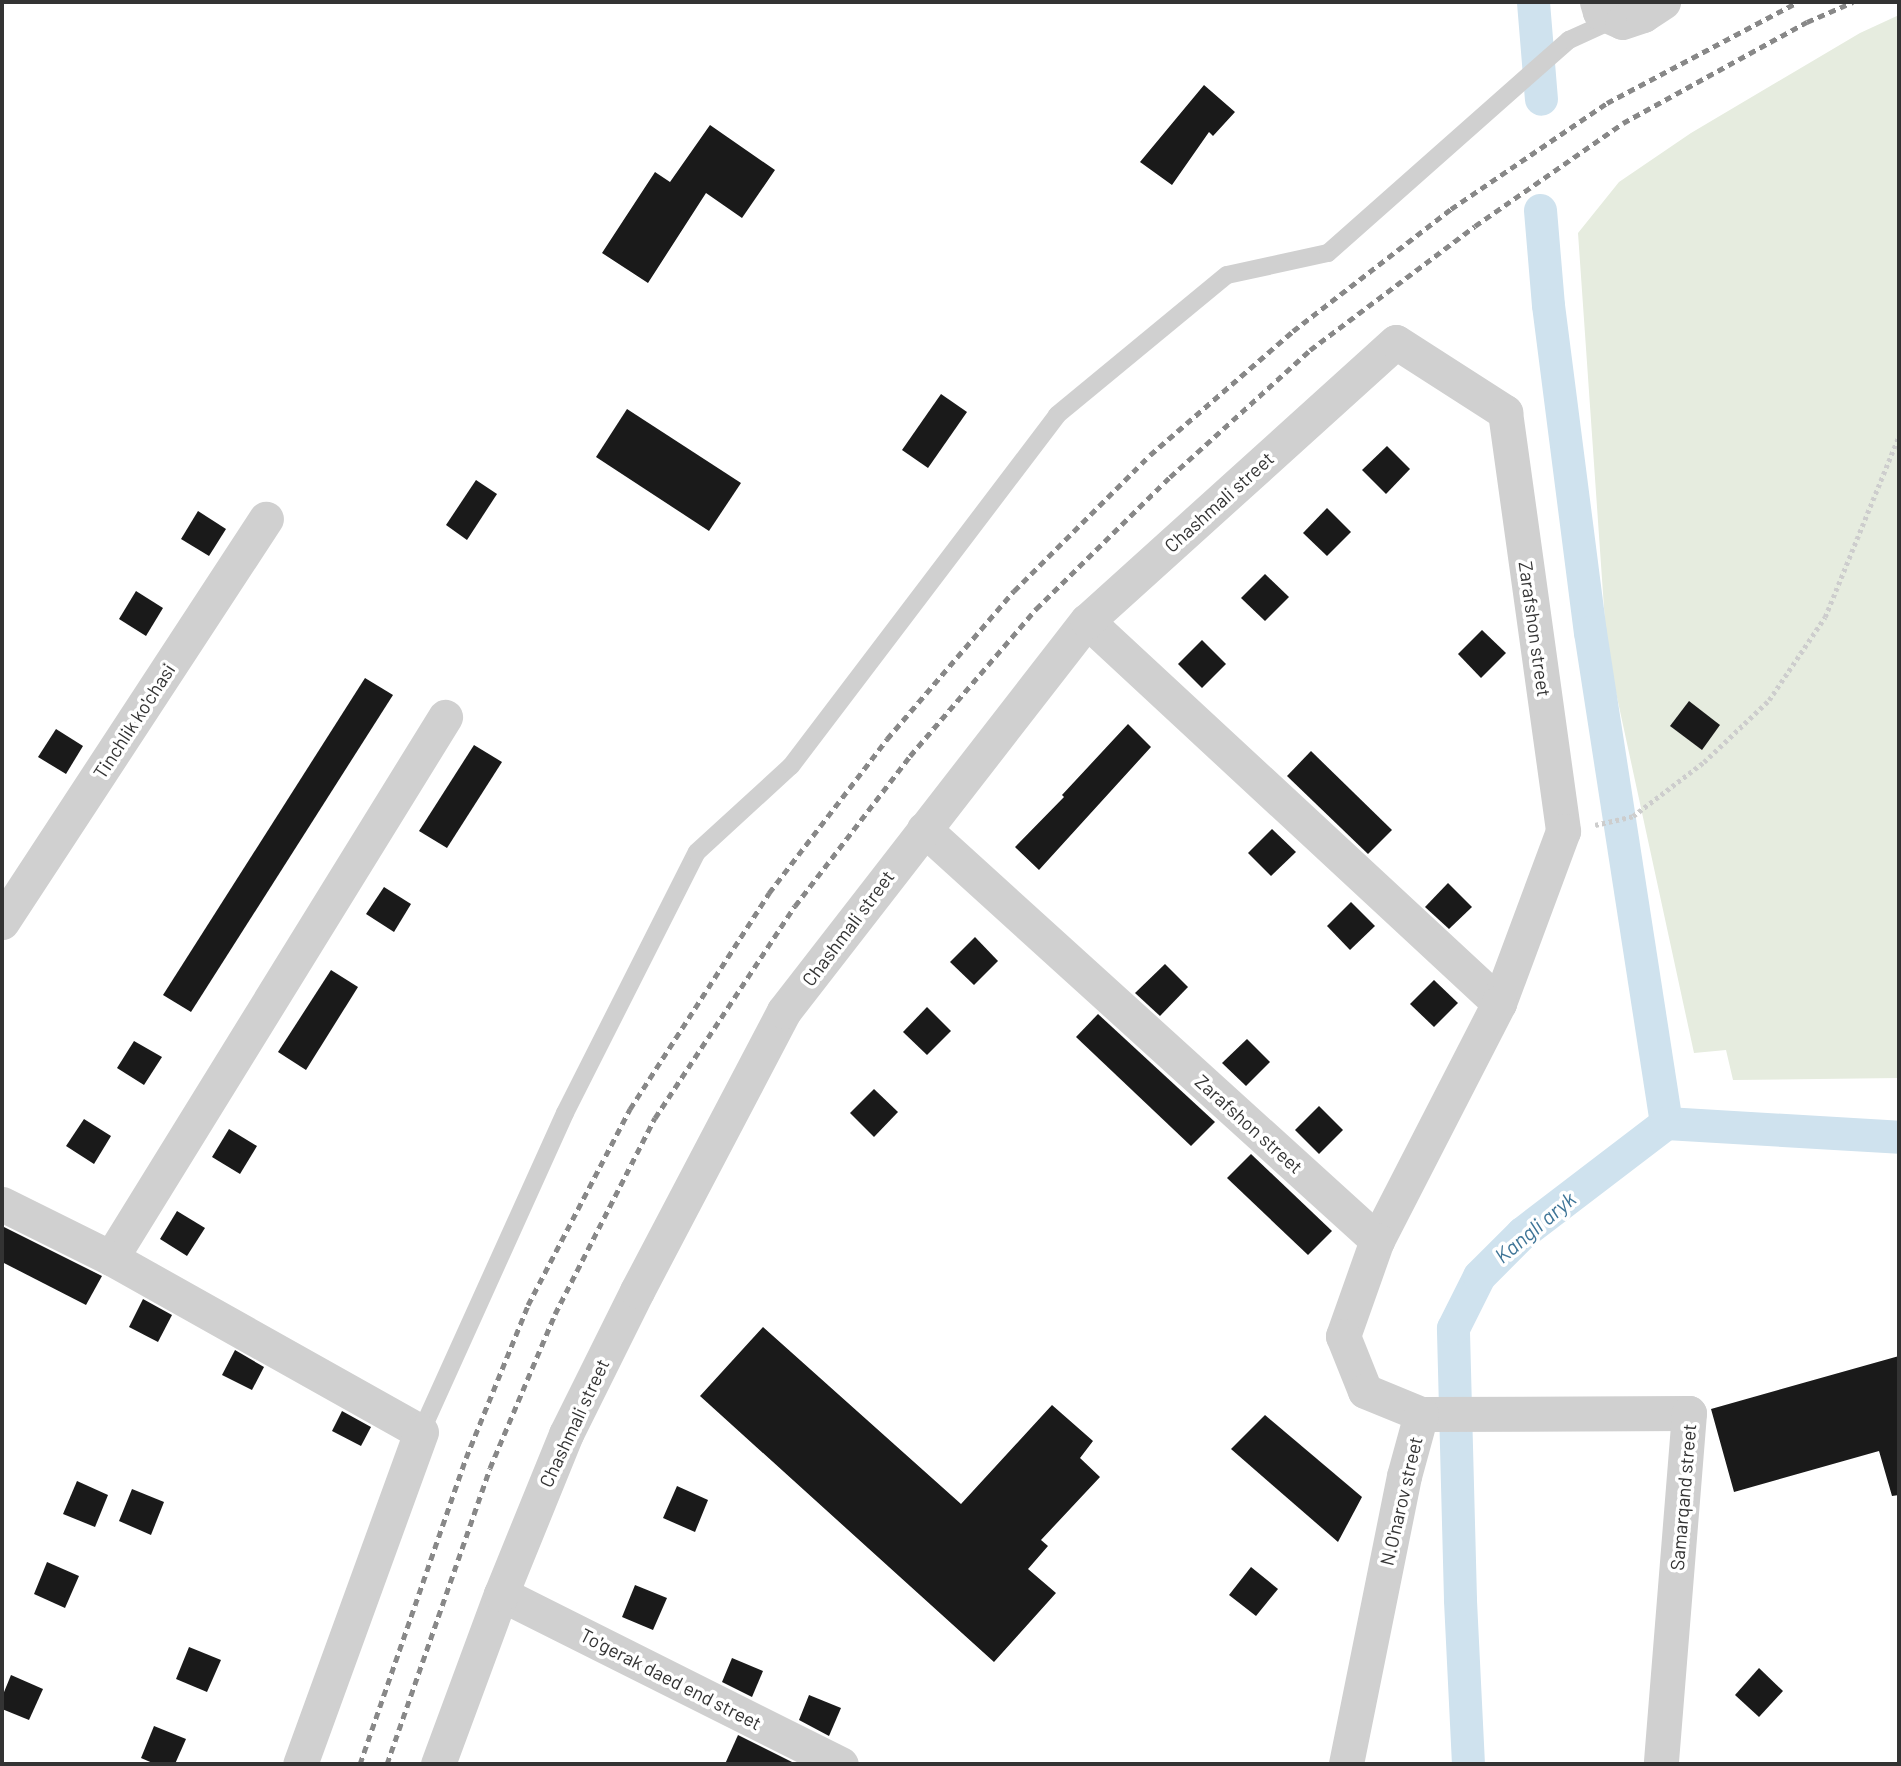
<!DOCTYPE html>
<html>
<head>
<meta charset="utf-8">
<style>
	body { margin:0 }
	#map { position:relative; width:1901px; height:1766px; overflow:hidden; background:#fff; font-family:Barlow,sans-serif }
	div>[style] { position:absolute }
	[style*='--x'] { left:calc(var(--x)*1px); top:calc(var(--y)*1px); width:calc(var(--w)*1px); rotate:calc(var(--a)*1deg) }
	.green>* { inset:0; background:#e6ecdf }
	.canal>* { height:33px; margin:-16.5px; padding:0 16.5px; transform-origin:16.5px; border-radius:16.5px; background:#cfe2ee }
	.building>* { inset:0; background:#1a1a1a }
	.path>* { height:4.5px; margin-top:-2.25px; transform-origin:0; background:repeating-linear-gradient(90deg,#cdcdcd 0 3.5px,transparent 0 7px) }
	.lane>* { height:18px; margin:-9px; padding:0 9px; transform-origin:9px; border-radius:9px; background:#d0d0d0 }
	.street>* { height:35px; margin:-17.5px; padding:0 17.5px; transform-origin:17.5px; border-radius:17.5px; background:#d0d0d0 }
	.rail>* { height:5px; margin-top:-2.5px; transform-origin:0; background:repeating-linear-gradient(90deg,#888 0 7px,transparent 0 12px) }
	span { translate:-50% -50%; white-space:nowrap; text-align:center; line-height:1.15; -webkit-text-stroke:7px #fff; paint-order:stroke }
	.street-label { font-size:19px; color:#333 }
	.water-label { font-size:21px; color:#3f7597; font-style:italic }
	.frame { position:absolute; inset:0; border:4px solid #333; pointer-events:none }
</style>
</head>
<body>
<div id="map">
	<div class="green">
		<i style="clip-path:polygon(1899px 15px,1899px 1078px,1733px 1080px,1726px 1050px,1694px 1053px,1607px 651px,1578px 233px,1619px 182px,1691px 133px,1860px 33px)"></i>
	</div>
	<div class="canal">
		<i style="--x:1533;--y:2;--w:97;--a:85.3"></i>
		<i style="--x:1540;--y:210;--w:95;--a:85.2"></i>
		<i style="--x:1548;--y:305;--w:330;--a:82.7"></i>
		<i style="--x:1590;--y:632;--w:497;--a:81.2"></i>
		<i style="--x:1468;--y:1764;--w:165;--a:-92.8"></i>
		<i style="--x:1460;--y:1599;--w:271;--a:-91.5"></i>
		<i style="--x:1453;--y:1328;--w:58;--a:-63.4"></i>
		<i style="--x:1479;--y:1276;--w:61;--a:-45"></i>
		<i style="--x:1522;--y:1233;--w:181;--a:-37.4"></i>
		<i style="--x:1666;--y:1123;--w:233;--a:3.4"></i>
	</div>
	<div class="building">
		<i style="clip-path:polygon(1204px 85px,1235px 112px,1213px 136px,1209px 132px,1172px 185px,1140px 162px)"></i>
		<i style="clip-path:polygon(710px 125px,775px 170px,742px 218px,706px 193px,648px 283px,602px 253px,655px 172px,670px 182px)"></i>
		<i style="clip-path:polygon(941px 394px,967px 412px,928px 468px,902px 450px)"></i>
		<i style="clip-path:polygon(627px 409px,741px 483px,709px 531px,596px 457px)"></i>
		<i style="clip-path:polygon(1387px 446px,1410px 469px,1386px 494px,1362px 470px)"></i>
		<i style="clip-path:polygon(476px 480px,497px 494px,467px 540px,446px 525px)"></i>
		<i style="clip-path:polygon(1327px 508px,1351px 532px,1327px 556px,1303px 533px)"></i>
		<i style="clip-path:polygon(198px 511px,226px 529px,209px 556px,181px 539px)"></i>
		<i style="clip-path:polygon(1265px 574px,1289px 597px,1265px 621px,1241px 598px)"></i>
		<i style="clip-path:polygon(136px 591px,163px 608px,146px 636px,119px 619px)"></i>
		<i style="clip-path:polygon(1482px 630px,1506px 653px,1481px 678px,1458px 654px)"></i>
		<i style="clip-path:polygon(1202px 640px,1226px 664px,1202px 688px,1178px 664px)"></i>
		<i style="clip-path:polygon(365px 678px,393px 695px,191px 1012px,163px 995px)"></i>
		<i style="clip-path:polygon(1689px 701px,1720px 725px,1702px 750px,1670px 726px)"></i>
		<i style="clip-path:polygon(1128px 724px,1151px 747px,1039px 870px,1015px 847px,1064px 797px,1062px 795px)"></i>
		<i style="clip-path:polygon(56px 729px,83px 746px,66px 774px,38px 757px)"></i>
		<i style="clip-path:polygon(474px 745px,502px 762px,447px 848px,419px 831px)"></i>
		<i style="clip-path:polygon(1311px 751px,1392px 830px,1368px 854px,1287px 776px)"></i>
		<i style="clip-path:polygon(1272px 829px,1296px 852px,1271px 876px,1248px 853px)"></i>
		<i style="clip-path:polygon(1448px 883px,1472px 907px,1449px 929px,1425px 907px)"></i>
		<i style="clip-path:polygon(384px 887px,411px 904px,394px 932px,366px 914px)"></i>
		<i style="clip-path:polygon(1351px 902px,1375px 926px,1350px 950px,1327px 926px)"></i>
		<i style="clip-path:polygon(975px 937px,998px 961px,974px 985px,950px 962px)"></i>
		<i style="clip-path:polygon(1165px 964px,1188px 987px,1160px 1016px,1135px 993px)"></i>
		<i style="clip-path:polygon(331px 970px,358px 987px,306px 1070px,278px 1052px)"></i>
		<i style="clip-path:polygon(1434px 980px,1458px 1003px,1434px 1027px,1410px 1004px)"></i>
		<i style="clip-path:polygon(927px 1007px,951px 1031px,927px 1055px,903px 1032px)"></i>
		<i style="clip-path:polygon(1098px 1014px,1215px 1122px,1191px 1146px,1076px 1037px)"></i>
		<i style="clip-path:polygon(1247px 1039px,1270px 1062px,1246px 1086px,1222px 1063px)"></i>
		<i style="clip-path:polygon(134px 1041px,162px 1057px,144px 1085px,117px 1068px)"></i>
		<i style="clip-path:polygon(874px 1089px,898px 1112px,874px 1137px,850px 1113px)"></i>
		<i style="clip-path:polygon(1319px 1106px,1343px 1130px,1319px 1154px,1295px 1130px)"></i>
		<i style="clip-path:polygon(84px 1119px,111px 1136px,94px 1164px,66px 1146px)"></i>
		<i style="clip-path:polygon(229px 1129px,257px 1146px,240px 1174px,212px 1157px)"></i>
		<i style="clip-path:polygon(1251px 1154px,1332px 1231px,1308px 1255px,1227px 1178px)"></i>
		<i style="clip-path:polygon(177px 1211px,205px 1228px,187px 1256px,160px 1239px)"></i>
		<i style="clip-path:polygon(2px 1226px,102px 1276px,86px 1305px,2px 1262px)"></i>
		<i style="clip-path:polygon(143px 1299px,172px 1315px,158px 1342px,129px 1327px)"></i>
		<i style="clip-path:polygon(763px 1327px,961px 1504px,1052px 1405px,1093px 1441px,1080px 1458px,1100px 1477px,1041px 1540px,1048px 1546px,1028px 1569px,1056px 1593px,994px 1662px,700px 1396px)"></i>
		<i style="clip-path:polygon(235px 1350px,264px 1367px,252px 1390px,222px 1375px)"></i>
		<i style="clip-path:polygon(1899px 1356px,1899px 1495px,1892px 1496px,1879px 1451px,1734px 1492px,1711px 1409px)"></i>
		<i style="clip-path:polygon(342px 1411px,371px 1427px,361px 1446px,332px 1431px)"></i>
		<i style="clip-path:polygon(1265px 1415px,1362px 1497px,1338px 1542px,1231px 1449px)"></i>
		<i style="clip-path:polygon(77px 1481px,108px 1495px,95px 1527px,63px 1514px)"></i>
		<i style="clip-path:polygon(677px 1486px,708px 1500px,695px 1532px,663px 1518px)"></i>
		<i style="clip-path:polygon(132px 1489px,164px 1502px,151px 1535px,119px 1521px)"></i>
		<i style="clip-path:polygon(47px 1562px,79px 1576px,65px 1608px,34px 1594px)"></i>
		<i style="clip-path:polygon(1251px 1567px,1278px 1589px,1256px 1616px,1229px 1595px)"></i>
		<i style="clip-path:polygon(635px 1585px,667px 1598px,653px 1630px,622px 1617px)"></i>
		<i style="clip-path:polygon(189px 1647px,221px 1660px,207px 1692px,176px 1679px)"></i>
		<i style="clip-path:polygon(732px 1658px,763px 1671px,752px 1697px,722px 1682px)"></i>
		<i style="clip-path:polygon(1759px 1668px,1783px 1691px,1759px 1717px,1735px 1695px)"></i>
		<i style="clip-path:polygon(11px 1675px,43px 1689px,29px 1720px,2px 1709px,2px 1697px)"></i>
		<i style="clip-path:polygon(809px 1695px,841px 1708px,829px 1736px,799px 1720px)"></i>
		<i style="clip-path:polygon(154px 1726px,186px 1739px,175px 1764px,155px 1764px,141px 1758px)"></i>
		<i style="clip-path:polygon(738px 1735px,796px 1764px,725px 1764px)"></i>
	</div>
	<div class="path">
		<i style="--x:1595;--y:825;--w:39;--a:-13"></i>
		<i style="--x:1633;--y:816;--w:89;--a:-37.3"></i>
		<i style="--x:1704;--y:762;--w:90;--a:-43.6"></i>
		<i style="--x:1769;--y:700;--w:100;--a:-56"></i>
		<i style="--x:1825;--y:617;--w:196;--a:-67.8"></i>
	</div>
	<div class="lane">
		<i style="--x:421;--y:1432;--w:350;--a:-65.7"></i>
		<i style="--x:565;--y:1113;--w:292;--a:-63.2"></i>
		<i style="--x:697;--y:852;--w:127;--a:-42.5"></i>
		<i style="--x:791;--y:766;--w:440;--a:-52.8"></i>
		<i style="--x:1057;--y:415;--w:220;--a:-39.5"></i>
		<i style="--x:1227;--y:275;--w:103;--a:-12.3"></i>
		<i style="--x:1328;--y:253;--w:322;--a:-41.5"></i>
		<i style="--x:1569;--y:40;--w:48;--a:-24.4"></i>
	</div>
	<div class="street">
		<i style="--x:1597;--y:2;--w:10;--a:73"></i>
		<i style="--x:1600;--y:12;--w:24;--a:24"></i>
		<i style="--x:1622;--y:22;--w:22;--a:-18"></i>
		<i style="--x:1643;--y:15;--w:24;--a:-33"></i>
		<i style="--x:1087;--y:621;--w:562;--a:42.84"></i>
		<i style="--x:924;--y:829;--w:612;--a:42.22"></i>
		<i style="--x:2;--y:922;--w:482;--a:-56.8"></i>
		<i style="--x:2;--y:1204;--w:122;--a:26.4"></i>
		<i style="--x:111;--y:1258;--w:636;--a:-58.31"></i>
		<i style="--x:111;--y:1258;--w:355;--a:29.3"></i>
		<i style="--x:421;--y:1432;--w:353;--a:110"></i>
		<i style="--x:1421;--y:1414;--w:268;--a:-0.2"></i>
		<i style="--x:1689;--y:1413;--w:352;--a:94.6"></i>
		<i style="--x:501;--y:1594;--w:380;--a:26.6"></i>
		<i style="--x:438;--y:1764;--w:181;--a:-69.7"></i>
		<i style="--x:501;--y:1594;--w:173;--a:-67.9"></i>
		<i style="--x:566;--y:1434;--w:160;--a:-63.6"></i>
		<i style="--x:637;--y:1291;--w:316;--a:-62.3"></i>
		<i style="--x:784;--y:1011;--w:494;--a:-52.2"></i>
		<i style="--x:1087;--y:621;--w:416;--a:-42.1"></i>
		<i style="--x:1396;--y:342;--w:130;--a:32.7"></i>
		<i style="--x:1505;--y:412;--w:423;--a:82.1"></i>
		<i style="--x:1563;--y:831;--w:184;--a:110.4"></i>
		<i style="--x:1499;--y:1003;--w:267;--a:117.2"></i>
		<i style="--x:1377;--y:1240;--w:102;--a:109.5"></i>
		<i style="--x:1343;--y:1336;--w:59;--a:68.2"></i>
		<i style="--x:1365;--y:1391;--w:61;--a:22.3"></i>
		<i style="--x:1421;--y:1414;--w:64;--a:105.3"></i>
		<i style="--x:1404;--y:1476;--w:294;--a:101.4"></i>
	</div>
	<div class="rail">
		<i style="--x:360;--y:1764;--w:324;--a:-70.9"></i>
		<i style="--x:466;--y:1458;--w:165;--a:-67.9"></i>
		<i style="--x:528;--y:1305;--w:221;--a:-62.5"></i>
		<i style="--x:630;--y:1109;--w:257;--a:-57.2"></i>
		<i style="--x:769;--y:893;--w:194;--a:-52.5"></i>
		<i style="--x:887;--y:739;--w:195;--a:-49.4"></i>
		<i style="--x:1014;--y:591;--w:192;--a:-45"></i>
		<i style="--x:1150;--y:455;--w:189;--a:-40.9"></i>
		<i style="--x:1293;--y:331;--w:200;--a:-37.7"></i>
		<i style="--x:1451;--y:209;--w:189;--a:-34.2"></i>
		<i style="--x:1607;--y:103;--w:216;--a:-27.9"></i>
		<i style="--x:387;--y:1764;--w:313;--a:-70.8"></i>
		<i style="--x:490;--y:1468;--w:167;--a:-67.1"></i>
		<i style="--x:555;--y:1314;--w:220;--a:-63"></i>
		<i style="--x:655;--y:1118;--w:254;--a:-56.6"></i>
		<i style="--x:795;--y:906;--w:189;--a:-52.5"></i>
		<i style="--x:910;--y:756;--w:194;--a:-49.4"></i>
		<i style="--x:1036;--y:609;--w:188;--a:-44.6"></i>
		<i style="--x:1170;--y:477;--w:189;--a:-42.2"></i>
		<i style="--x:1310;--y:350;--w:206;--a:-36.9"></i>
		<i style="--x:1475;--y:226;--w:180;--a:-34.8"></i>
		<i style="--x:1623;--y:123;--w:210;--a:-28.8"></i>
		<i style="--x:1807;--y:22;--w:50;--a:-23.5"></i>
	</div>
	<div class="street-label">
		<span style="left:1219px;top:502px;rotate:-42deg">Chashmali street</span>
		<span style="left:1535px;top:629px;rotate:82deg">Zarafshon street</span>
		<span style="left:134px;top:721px;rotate:-57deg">Tinchlik ko'chasi</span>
		<span style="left:848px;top:928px;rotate:-53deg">Chashmali street</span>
		<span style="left:1249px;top:1124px;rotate:42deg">Zarafshon street</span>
		<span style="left:574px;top:1423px;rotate:-65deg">Chashmali street</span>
		<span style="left:1683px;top:1497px;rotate:-85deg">Samarqand street</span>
		<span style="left:1401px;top:1501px;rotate:-77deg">N.O'narov street</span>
		<span style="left:671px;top:1679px;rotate:27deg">To'gerak daed end street</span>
	</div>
	<div class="water-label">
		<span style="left:1535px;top:1227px;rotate:-40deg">Kangli aryk</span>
	</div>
	<div class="frame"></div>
</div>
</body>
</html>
